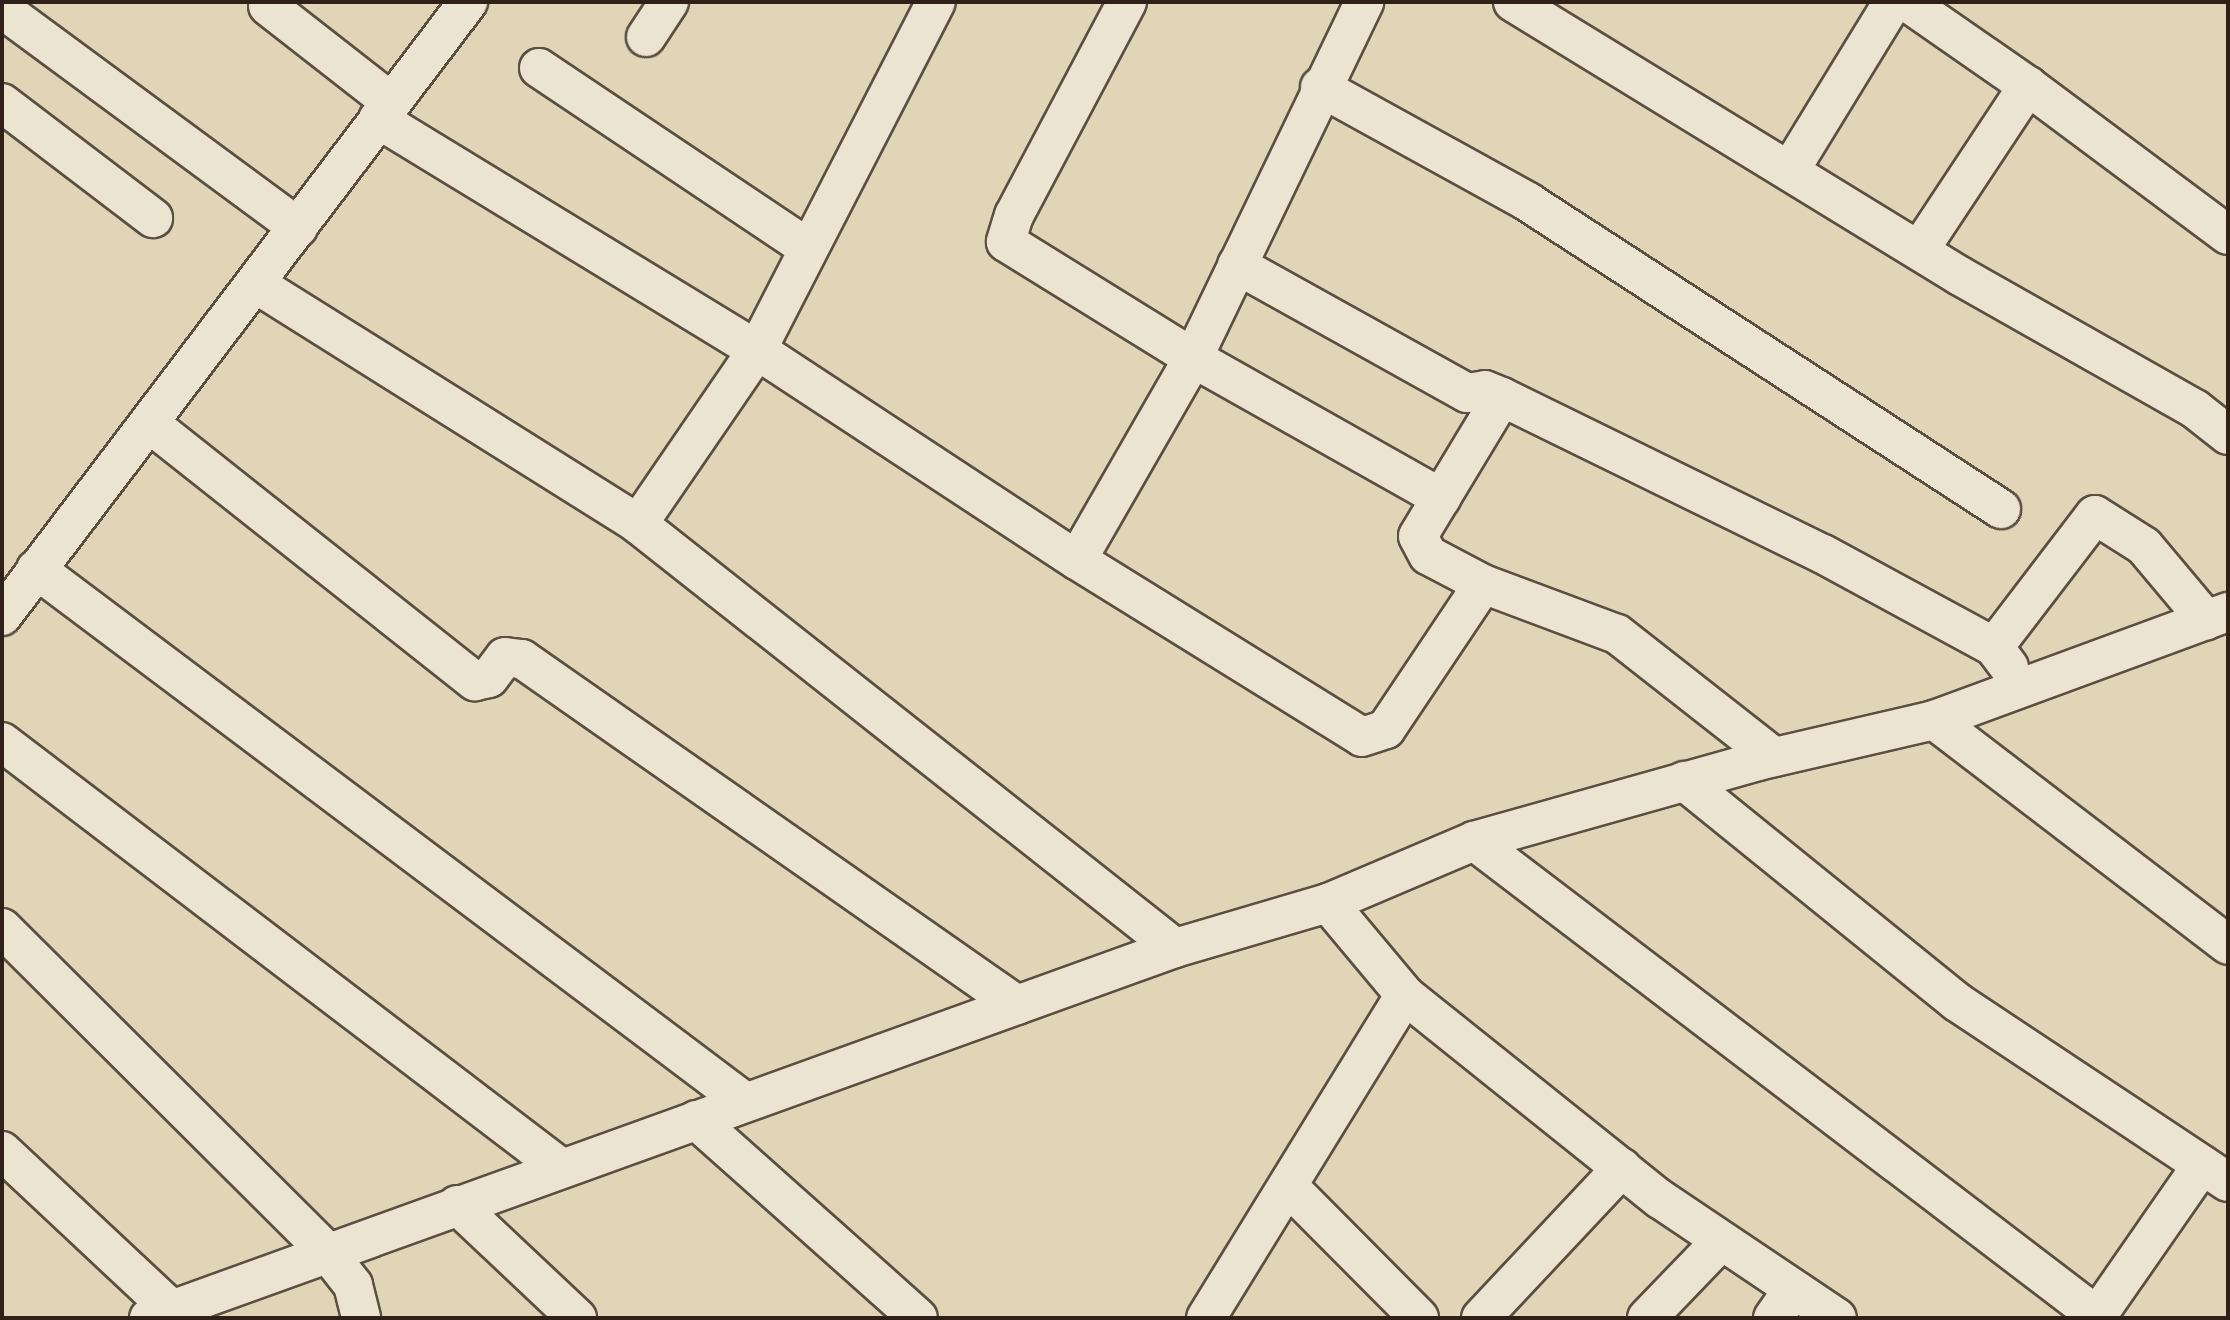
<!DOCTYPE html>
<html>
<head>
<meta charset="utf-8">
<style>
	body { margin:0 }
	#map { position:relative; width:2230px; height:1320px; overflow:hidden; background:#e0d6b7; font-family:"EB Garamond",serif }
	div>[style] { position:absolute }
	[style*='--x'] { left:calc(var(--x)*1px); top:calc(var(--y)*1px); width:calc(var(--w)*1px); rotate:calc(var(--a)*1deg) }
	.roads { filter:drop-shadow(2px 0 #5c4e40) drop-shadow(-2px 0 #5c4e40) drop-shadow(0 2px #5c4e40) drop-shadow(0 -2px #5c4e40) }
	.minor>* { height:38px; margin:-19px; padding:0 19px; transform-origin:19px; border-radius:19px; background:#ebe4d0 }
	span { translate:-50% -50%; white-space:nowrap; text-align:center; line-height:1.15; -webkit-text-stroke:6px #ebe4d0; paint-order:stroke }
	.frame { position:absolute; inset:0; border:4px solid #302118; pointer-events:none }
</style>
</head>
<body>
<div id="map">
	<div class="roads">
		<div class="minor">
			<i style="--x:1127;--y:2;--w:241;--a:117.9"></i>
			<i style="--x:1014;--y:215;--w:28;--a:107"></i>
			<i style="--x:1006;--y:242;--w:220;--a:31.8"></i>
			<i style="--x:1193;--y:358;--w:285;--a:29.4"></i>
			<i style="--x:1513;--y:2;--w:524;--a:31.51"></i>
			<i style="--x:1960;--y:276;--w:270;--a:29.5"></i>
			<i style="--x:2195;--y:409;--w:42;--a:38.2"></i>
			<i style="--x:1907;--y:2;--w:147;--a:34.8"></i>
			<i style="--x:268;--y:6;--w:156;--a:38"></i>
			<i style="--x:2;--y:9;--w:368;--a:36.4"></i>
			<i style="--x:646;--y:37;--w:42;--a:-56.7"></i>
			<i style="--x:539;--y:68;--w:324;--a:33.8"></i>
			<i style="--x:1320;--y:87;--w:238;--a:28.9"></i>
			<i style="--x:1528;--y:202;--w:564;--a:32.99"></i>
			<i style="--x:2;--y:103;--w:190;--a:37.3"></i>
			<i style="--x:378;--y:119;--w:444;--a:31.4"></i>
			<i style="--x:757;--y:350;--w:383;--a:33.3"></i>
			<i style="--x:1077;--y:560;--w:233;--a:-60.1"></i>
			<i style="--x:1193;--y:358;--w:395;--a:-64.3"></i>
			<i style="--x:1790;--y:170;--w:197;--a:-58.5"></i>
			<i style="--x:1920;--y:249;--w:196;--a:-56.5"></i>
			<i style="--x:2028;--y:86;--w:249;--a:36.7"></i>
			<i style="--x:1237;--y:265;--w:263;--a:29.1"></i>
			<i style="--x:1467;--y:393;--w:18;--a:-9"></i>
			<i style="--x:1485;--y:390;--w:18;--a:22"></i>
			<i style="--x:256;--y:284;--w:451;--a:32.1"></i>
			<i style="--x:638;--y:524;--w:684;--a:38.29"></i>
			<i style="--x:149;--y:423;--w:416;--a:38.4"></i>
			<i style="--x:475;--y:681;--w:14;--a:-12"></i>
			<i style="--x:489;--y:678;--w:26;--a:-53"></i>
			<i style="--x:505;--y:657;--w:17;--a:7"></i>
			<i style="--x:522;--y:659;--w:604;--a:34.95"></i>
			<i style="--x:638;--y:524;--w:211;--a:-55.6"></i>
			<i style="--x:757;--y:350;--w:391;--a:-62.8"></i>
			<i style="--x:1077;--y:560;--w:335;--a:31.8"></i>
			<i style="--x:1362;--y:737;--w:25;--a:-18"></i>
			<i style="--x:1386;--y:729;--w:174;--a:-56.2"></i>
			<i style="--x:1483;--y:584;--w:143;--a:20.5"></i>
			<i style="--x:1617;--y:634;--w:199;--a:38.1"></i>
			<i style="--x:36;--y:569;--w:887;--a:36.93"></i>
			<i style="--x:1483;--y:584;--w:62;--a:-152.2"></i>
			<i style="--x:1428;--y:555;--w:21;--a:-118"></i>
			<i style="--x:1418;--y:536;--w:162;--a:-58.9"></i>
			<i style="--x:1502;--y:397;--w:357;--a:26.1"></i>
			<i style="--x:1823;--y:554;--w:195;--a:28.5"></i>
			<i style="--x:2;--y:616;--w:771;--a:-52.8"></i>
			<i style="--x:2009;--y:667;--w:25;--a:-127"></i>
			<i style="--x:1994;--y:647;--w:166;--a:-52.6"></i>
			<i style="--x:2095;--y:515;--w:58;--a:32.3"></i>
			<i style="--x:2144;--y:546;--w:97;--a:50"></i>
			<i style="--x:1934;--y:720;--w:370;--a:37.4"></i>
			<i style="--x:2;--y:742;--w:703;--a:37.31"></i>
			<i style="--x:1684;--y:781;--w:351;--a:39"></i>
			<i style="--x:1957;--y:1002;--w:325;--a:33.6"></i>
			<i style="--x:1474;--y:841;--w:787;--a:37.31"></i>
			<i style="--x:2;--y:928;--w:459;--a:44.9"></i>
			<i style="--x:327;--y:1252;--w:42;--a:51.8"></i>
			<i style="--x:353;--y:1285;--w:34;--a:76"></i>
			<i style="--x:1405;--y:995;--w:327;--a:38.7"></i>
			<i style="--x:1660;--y:1199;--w:213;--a:33.9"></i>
			<i style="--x:696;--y:1120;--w:297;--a:41.7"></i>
			<i style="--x:2;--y:1151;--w:230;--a:43.1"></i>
			<i style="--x:1288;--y:1186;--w:186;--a:45.2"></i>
			<i style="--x:457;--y:1205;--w:165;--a:43.3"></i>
			<i style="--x:2097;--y:1316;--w:184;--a:-55.2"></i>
			<i style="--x:149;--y:1318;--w:1091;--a:-19.83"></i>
			<i style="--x:1175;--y:948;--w:159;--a:-16.4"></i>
			<i style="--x:1328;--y:903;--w:159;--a:-23"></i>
			<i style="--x:1474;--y:841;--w:295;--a:-15.7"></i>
			<i style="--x:1758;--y:761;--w:181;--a:-13.1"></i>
			<i style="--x:1934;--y:720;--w:313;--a:-20.2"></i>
			<i style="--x:1206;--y:1318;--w:379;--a:-58.4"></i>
			<i style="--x:1405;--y:995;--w:120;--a:-129.9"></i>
			<i style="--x:1481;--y:1318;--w:206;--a:-46.8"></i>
			<i style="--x:1647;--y:1318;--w:107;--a:-46.1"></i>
			<i style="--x:1773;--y:1318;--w:35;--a:-55"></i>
		</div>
	</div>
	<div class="frame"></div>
</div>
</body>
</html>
